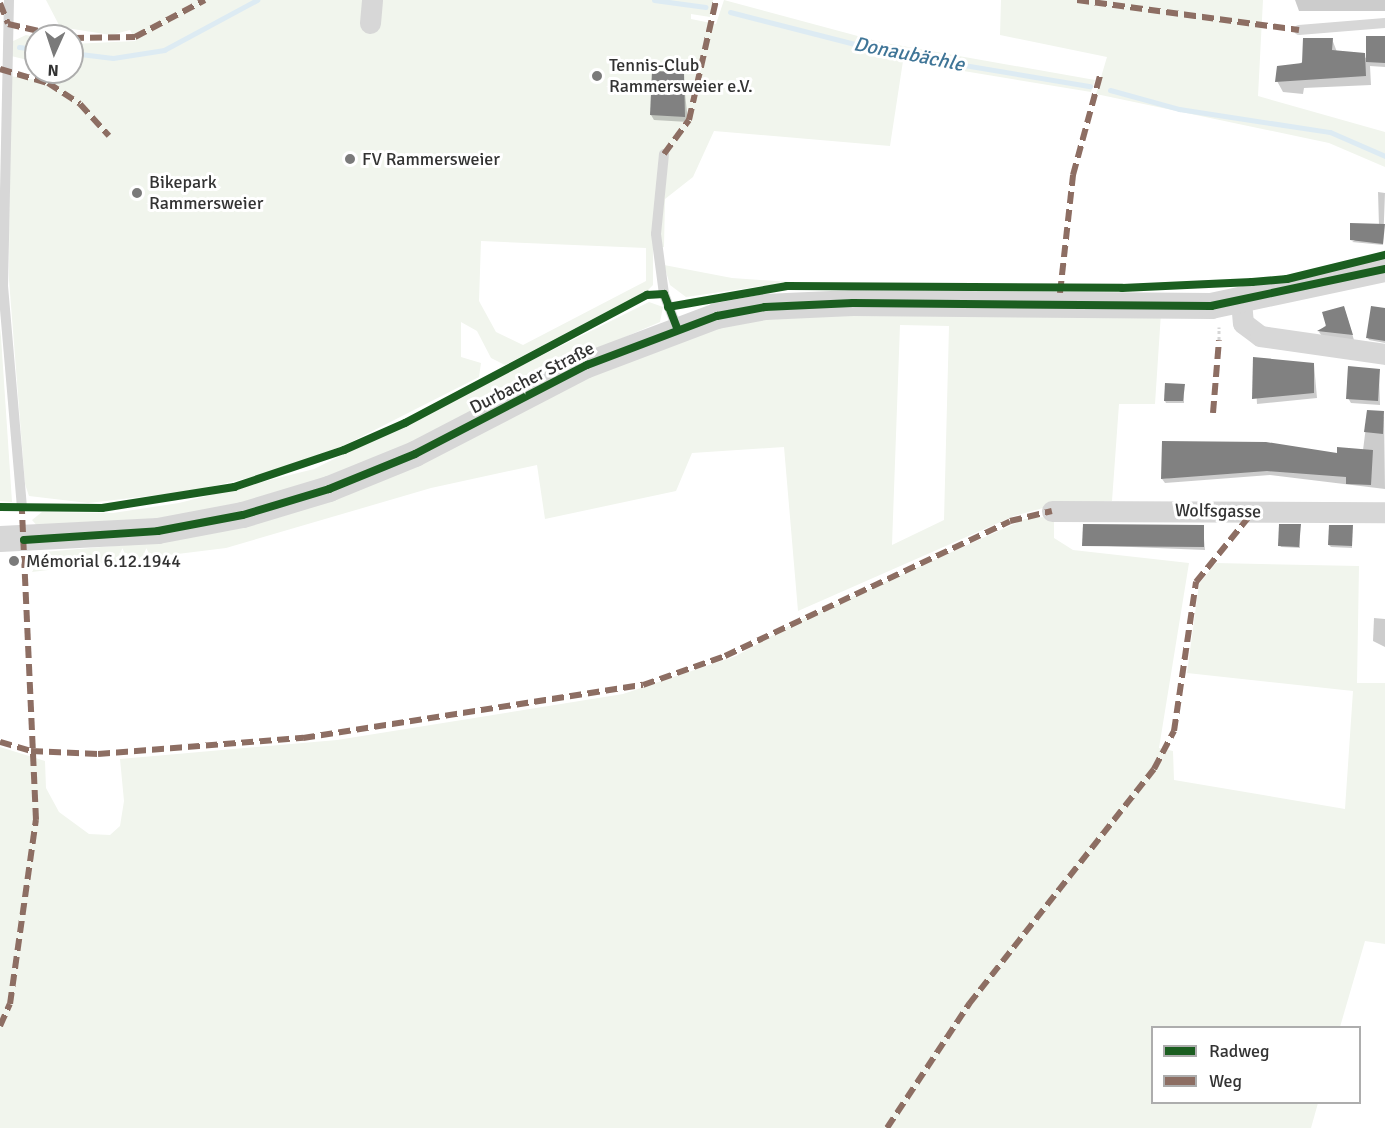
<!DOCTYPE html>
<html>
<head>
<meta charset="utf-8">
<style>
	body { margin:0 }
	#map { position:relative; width:1385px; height:1128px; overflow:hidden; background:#fff; font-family:Signika,sans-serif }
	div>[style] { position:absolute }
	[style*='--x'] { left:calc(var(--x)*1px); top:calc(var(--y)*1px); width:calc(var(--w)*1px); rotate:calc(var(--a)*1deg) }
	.green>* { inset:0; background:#f1f5ed }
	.shadow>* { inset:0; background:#0003 }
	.stream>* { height:5px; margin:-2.5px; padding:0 2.5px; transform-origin:2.5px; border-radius:2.5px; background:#ddebf3 }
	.building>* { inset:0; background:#818181 }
	.path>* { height:3px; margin-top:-1.5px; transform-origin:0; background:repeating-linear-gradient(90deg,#d6d6d6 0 3px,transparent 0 6px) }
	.service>* { height:10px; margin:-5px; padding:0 5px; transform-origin:5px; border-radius:5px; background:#d7d7d7 }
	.minor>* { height:21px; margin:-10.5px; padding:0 10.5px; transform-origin:10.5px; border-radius:10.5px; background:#d7d7d7 }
	.tertiary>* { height:26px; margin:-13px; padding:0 13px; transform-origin:13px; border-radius:13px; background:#d7d7d7 }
	.quiet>* { height:6px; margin-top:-3px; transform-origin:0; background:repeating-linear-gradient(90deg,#8d6e63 0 12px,transparent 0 18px) }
	.cycleway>* { height:8px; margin:-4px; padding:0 4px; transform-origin:4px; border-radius:4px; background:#1b5e20 }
	.dots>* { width:16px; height:16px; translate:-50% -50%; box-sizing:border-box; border:3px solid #fff; border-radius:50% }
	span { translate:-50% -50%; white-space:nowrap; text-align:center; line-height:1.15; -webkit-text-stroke:6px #fff; paint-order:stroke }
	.poi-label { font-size:18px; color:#333 }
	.left { translate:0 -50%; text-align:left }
	.street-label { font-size:18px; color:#333 }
	.water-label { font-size:20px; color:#3f7597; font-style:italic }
	.legend { position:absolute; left:1151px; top:1026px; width:210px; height:78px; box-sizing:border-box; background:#fff; border:2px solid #adadad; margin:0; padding:8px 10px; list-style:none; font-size:18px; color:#333 }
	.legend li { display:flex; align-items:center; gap:12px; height:30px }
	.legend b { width:30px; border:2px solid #adadad }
	.north { position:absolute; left:24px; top:24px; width:60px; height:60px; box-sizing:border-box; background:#fff; border:2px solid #adadad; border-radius:50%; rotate:183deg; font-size:16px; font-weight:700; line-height:24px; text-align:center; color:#333 }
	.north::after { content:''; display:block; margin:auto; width:21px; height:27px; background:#7a7a7a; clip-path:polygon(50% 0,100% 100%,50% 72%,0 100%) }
</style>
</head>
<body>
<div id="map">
	<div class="green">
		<i style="clip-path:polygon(evenodd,46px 0,713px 0,710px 17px,691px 14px,691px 19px,716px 24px,724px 0,880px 42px,1095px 80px,1091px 92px,903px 61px,890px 146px,714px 131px,693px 177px,665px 199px,664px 247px,653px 249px,653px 285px,648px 290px,505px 365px,491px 358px,477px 331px,461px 322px,461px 357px,481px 363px,479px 377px,343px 446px,264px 474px,193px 491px,88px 503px,29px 496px,25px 484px,9px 280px,10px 76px,36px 80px,38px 72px,72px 72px,72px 44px,136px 41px,130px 30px,111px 35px,60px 27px,46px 0,481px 241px,646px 248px,646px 281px,523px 345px,496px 332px,479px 301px,481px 241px)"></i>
		<i style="clip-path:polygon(1001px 0,1263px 0,1258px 96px,1385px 132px,1385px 167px,1329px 143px,1096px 94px,1107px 57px,1000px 35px)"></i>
		<i style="clip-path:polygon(26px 35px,36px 37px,36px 62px,11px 56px,9px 43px)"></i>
		<i style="clip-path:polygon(664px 265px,732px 278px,791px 282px,686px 297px,670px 285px)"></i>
		<i style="clip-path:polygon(649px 302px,663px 307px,660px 322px,564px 363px,416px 442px,277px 497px,192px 515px,40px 529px,32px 520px,42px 512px,113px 513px,179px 503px,314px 469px)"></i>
		<i style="clip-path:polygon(evenodd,831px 312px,1161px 313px,1155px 404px,1119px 404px,1112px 501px,1054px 505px,1014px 516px,798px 611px,784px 447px,692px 453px,676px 491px,545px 519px,537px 465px,431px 488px,226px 548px,32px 572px,43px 552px,149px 543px,550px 396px,675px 337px,746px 321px,831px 312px,900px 325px,949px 326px,944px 520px,892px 545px,900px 325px)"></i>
		<i style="clip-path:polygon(0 328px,1px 337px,12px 502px,0 501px)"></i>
		<i style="clip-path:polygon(1054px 516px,1054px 538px,1073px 550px,1189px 563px,1159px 748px,1173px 751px,1174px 780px,1345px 809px,1353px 691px,1187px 673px,1199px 584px,1216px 563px,1359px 566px,1357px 683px,1385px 683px,1385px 944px,1365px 941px,1340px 1027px,1152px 1028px,1152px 1102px,1318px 1103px,1311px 1128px,0 1128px,0 747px,45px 761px,46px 788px,59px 812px,89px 834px,110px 835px,120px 826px,124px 801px,120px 759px,337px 740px,623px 694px,736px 656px,798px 621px,1025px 519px)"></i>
	</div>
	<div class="shadow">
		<i style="clip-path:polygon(1295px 0,1385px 0,1385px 11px,1299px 11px)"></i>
		<i style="clip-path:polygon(1385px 38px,1385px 67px,1370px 66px,1371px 85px,1304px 88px,1303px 94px,1283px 92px,1277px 81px,1332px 39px,1337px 52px,1367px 58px)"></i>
		<i style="clip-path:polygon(683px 74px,688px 122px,654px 120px,651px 115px)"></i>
		<i style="clip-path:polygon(1378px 192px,1385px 193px,1383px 245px,1352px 242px,1379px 226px)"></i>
		<i style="clip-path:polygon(1344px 307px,1354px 340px,1322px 336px,1319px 332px)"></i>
		<i style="clip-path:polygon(1385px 310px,1385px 343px,1369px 340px,1368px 338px)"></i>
		<i style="clip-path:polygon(1254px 358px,1314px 364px,1317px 398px,1257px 404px)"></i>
		<i style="clip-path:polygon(1379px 371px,1380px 405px,1351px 403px,1348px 398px)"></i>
		<i style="clip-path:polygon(1184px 385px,1184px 403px,1166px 403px,1165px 401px)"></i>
		<i style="clip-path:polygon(1368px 411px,1384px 417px,1385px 489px,1270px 475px,1165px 483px,1162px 479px,1363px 450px)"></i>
		<i style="clip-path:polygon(1300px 526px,1300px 548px,1281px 547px,1280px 545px)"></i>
		<i style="clip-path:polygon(1352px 526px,1352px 548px,1331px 547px,1329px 545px)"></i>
		<i style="clip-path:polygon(1203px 527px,1205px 550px,1083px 545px)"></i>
		<i style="clip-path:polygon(1374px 618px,1385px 619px,1385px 647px,1373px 641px)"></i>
	</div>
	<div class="stream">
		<i style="--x:654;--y:0;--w:52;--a:7.7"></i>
		<i style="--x:730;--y:12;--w:161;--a:14.4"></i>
		<i style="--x:886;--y:52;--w:207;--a:9.5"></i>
		<i style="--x:19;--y:47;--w:17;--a:7"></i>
		<i style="--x:72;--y:53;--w:41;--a:7"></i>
		<i style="--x:113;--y:58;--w:52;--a:-8.9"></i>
		<i style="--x:164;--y:50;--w:106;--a:-28.3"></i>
		<i style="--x:1110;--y:90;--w:72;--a:15.4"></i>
		<i style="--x:1179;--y:109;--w:153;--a:8.7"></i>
		<i style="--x:1330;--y:132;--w:60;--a:23.6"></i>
	</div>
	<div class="building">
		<i style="clip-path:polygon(1366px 36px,1385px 36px,1385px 63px,1366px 62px)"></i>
		<i style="clip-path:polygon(1303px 38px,1333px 38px,1332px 50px,1365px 53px,1366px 76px,1275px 82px,1277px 66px,1302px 63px)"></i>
		<i style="clip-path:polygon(652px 71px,684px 72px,685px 117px,650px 115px)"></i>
		<i style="clip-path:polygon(1350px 223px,1385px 224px,1383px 244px,1350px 240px)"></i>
		<i style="clip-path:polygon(1344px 306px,1353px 335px,1317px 331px,1326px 326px,1322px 312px)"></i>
		<i style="clip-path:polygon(1371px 306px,1385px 308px,1385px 341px,1366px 338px)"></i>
		<i style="clip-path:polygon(1253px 357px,1314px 363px,1314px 393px,1252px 399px)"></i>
		<i style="clip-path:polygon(1348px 366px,1380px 369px,1378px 401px,1346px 399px)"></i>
		<i style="clip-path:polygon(1165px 383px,1185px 384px,1183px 401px,1164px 401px)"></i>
		<i style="clip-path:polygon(1367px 410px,1384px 411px,1383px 434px,1364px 432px)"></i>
		<i style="clip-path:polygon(1162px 441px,1266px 442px,1337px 453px,1337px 447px,1373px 450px,1371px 485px,1346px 484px,1346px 477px,1267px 471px,1161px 479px)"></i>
		<i style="clip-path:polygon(1083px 524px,1204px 525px,1204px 547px,1082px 546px)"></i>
		<i style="clip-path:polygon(1279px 524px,1301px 524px,1299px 547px,1278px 546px)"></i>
		<i style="clip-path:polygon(1329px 525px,1353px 525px,1352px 546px,1328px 545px)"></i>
	</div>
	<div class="path">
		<i style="--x:1219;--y:340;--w:13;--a:-90"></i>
	</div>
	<div class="service">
		<i style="--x:9;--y:0;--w:286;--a:91.2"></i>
		<i style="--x:3;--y:286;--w:222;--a:85.1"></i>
		<i style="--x:1299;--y:30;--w:86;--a:-4.7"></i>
		<i style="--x:664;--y:154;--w:80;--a:95.7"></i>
		<i style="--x:656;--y:234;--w:61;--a:82.4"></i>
		<i style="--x:664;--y:294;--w:36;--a:69"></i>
	</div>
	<div class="minor">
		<i style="--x:370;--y:23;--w:23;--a:-85"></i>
		<i style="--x:1241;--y:301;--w:22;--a:85"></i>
		<i style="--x:1243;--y:323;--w:21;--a:37"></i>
		<i style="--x:1260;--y:336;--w:126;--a:8.2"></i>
		<i style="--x:1052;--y:511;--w:333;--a:0.2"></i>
	</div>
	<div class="tertiary">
		<i style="--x:0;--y:539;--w:158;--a:-2.9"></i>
		<i style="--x:158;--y:531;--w:86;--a:-10.7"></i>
		<i style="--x:243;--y:515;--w:90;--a:-16.8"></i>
		<i style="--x:329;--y:489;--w:93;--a:-22.1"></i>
		<i style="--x:415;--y:454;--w:194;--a:-27.4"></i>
		<i style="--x:587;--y:365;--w:139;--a:-20.7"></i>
		<i style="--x:717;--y:316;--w:49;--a:-10.6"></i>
		<i style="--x:765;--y:307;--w:88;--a:-2.6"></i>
		<i style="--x:853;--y:303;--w:358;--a:0.5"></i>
		<i style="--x:1211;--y:306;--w:178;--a:-12"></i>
	</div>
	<div class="quiet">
		<i style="--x:1077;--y:0;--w:224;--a:7.7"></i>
		<i style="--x:0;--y:3;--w:22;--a:69"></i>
		<i style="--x:8;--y:24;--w:54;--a:12.8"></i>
		<i style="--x:72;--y:38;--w:63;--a:-0.9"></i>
		<i style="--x:135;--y:37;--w:79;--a:-27.9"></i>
		<i style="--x:0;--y:69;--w:50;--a:16.3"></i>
		<i style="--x:48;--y:83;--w:38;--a:33"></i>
		<i style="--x:80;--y:104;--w:43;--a:47.8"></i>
		<i style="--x:664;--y:154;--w:42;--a:-53.7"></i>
		<i style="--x:689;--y:120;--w:123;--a:-77.3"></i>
		<i style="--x:1060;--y:293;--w:119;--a:-83.7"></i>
		<i style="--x:1073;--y:175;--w:107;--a:-74.8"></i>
		<i style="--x:1213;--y:413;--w:73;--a:-85.3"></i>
		<i style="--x:0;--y:742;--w:32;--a:16"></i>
		<i style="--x:31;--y:751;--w:67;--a:2.6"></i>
		<i style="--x:98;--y:754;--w:206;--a:-4.5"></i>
		<i style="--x:303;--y:738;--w:344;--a:-8.9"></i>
		<i style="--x:643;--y:685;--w:87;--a:-19.5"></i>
		<i style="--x:725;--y:656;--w:315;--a:-25.3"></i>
		<i style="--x:1010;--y:521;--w:43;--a:-13.4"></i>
		<i style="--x:0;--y:1026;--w:24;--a:-66"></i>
		<i style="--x:10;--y:1004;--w:186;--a:-82"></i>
		<i style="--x:36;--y:820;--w:313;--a:-92.6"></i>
		<i style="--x:22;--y:507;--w:4;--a:0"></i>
		<i style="--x:887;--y:1128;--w:149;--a:-56.5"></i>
		<i style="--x:969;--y:1004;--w:299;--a:-51.8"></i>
		<i style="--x:1154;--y:769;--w:43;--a:-62.2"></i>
		<i style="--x:1174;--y:731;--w:151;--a:-81.6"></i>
		<i style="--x:1196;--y:582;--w:89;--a:-50.9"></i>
	</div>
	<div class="cycleway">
		<i style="--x:668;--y:307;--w:121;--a:-10"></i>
		<i style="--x:787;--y:286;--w:335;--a:0.3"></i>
		<i style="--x:1122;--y:288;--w:130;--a:-2.6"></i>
		<i style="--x:1252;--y:282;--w:35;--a:-5"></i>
		<i style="--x:1287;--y:279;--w:101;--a:-13.8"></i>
		<i style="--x:0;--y:507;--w:102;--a:0.6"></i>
		<i style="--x:102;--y:508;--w:134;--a:-9"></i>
		<i style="--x:234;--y:487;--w:116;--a:-18.6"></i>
		<i style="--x:344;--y:450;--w:67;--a:-23.9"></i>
		<i style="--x:405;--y:423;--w:274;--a:-27.9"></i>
		<i style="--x:647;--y:295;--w:17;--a:-3"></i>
		<i style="--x:664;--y:294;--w:36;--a:69"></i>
		<i style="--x:24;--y:540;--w:134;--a:-3.8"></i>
		<i style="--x:158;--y:531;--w:86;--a:-10.7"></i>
		<i style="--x:243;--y:515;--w:90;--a:-16.8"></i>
		<i style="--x:329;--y:489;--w:93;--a:-22.1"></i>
		<i style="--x:415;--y:454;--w:194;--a:-27.4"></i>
		<i style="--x:587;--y:365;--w:139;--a:-20.7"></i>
		<i style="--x:717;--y:316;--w:49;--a:-10.6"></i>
		<i style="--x:765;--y:307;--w:88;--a:-2.6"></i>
		<i style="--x:853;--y:303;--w:358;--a:0.5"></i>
		<i style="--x:1211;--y:306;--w:178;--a:-12"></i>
	</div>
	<div class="dots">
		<i style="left:597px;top:76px;background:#7a7a7a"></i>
		<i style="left:350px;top:159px;background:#7a7a7a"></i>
		<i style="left:137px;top:193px;background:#7a7a7a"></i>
		<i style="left:14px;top:561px;background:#7a7a7a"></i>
	</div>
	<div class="poi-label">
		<span class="left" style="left:609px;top:76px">Tennis-Club<br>Rammersweier e.V.</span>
		<span class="left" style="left:362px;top:159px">FV Rammersweier</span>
		<span class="left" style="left:149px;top:193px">Bikepark<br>Rammersweier</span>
		<span class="left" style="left:26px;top:561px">Mémorial 6.12.1944</span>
	</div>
	<div class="street-label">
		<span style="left:532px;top:378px;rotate:-27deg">Durbacher Straße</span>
		<span style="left:1218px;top:511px;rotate:1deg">Wolfsgasse</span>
	</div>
	<div class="water-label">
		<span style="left:909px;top:54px;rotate:11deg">Donaubächle</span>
	</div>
	<ul class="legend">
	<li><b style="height:8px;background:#1b5e20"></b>Radweg</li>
	<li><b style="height:8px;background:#8d6e63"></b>Weg</li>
	</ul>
	<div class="north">N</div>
</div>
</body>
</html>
